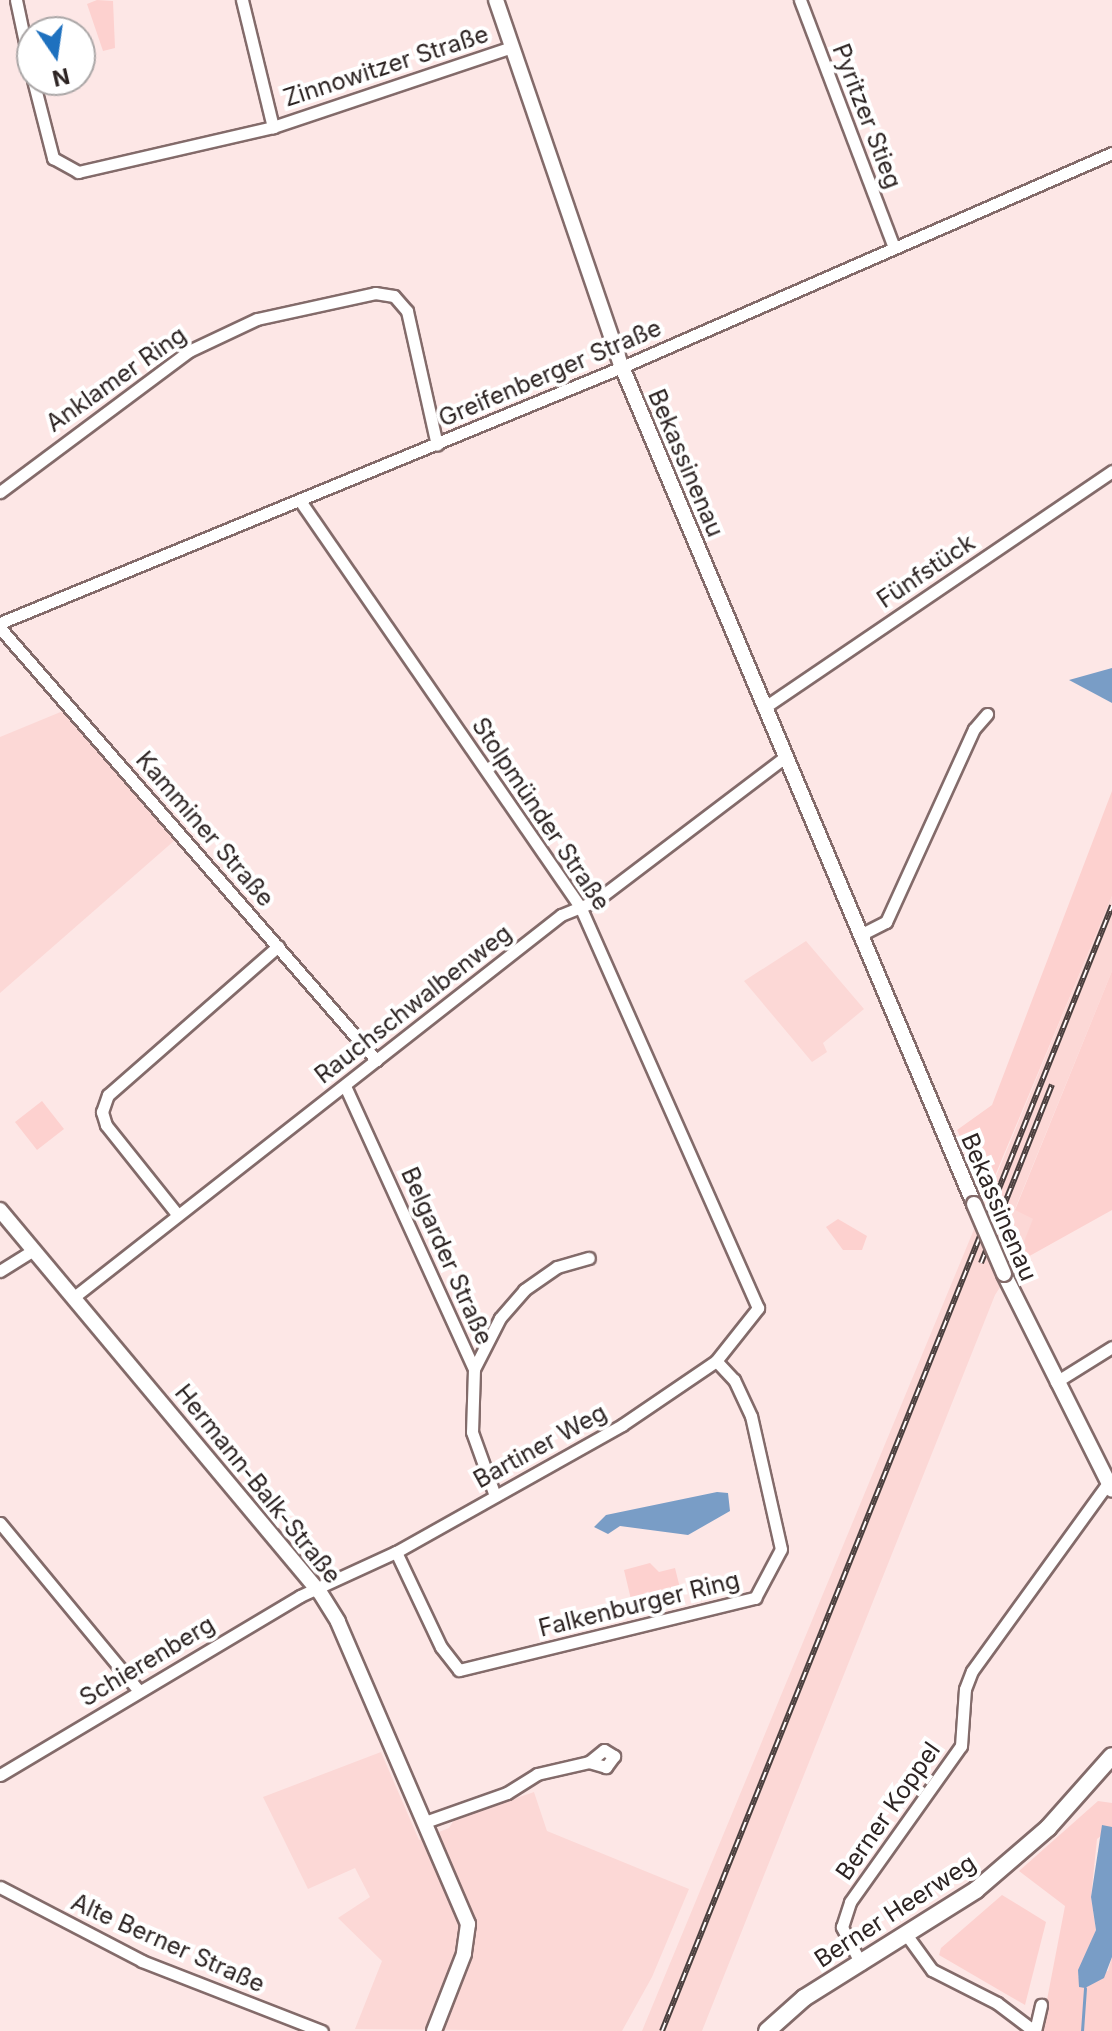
<!DOCTYPE html>
<html>
<head>
<meta charset="utf-8">
<style>
	body { margin:0 }
	#map { position:relative; width:1112px; height:2031px; overflow:hidden; background:#fde7e6; font-family:Inter,sans-serif }
	div>[style] { position:absolute }
	[style*='--x'] { left:calc(var(--x)*1px); top:calc(var(--y)*1px); width:calc(var(--w)*1px); rotate:calc(var(--a)*1deg) }
	.built>* { inset:0; background:#fcd8d6 }
	.green>* { inset:0; background:#fdd1cf }
	.water>* { inset:0; background:#799dc6 }
	.stream>* { height:3px; margin:-1.5px; padding:0 1.5px; transform-origin:1.5px; border-radius:1.5px; background:#799dc6 }
	.roads { filter:drop-shadow(2px 0 #836b6a) drop-shadow(-2px 0 #836b6a) drop-shadow(0 2px #836b6a) drop-shadow(0 -2px #836b6a) }
	.minor>* { height:11px; margin:-5.5px; padding:0 5.5px; transform-origin:5.5px; border-radius:5.5px; background:#fff }
	.tertiary>* { height:14px; margin:-7px; padding:0 7px; transform-origin:7px; border-radius:7px; background:#fff }
	.secondary>* { height:16px; margin:-8px; padding:0 8px; transform-origin:8px; border-radius:8px; background:#fff }
	.rail>* { height:6px; margin-top:-3px; transform-origin:0; background:repeating-linear-gradient(90deg,#fff 0 9px,#4a3f3e 0 18px); box-sizing:border-box; border-block:2px solid #4a3f3e }
	.bridges { filter:drop-shadow(2px 0 #836b6a) drop-shadow(-2px 0 #836b6a) drop-shadow(0 2px #836b6a) drop-shadow(0 -2px #836b6a) }
	.tertiary-bridge>* { height:14px; margin:-7px; padding:0 7px; transform-origin:7px; border-radius:7px; background:#fff }
	span { translate:-50% -50%; white-space:nowrap; text-align:center; line-height:1.15; -webkit-text-stroke:8px #fff; paint-order:stroke }
	.street-label { font-size:24px; color:#2d2423 }
	.north { position:absolute; left:16px; top:16px; width:80px; height:80px; box-sizing:border-box; background:#fff; border:2px solid #aba7a7; border-radius:50%; rotate:167deg; font-size:22px; font-weight:700; line-height:32px; text-align:center; color:#2d2423 }
	.north::after { content:''; display:block; margin:auto; width:28px; height:36px; background:#1e71bf; clip-path:polygon(50% 0,100% 100%,50% 72%,0 100%) }
</style>
</head>
<body>
<div id="map">
	<div class="built">
		<i style="clip-path:polygon(63px 711px,175px 840px,0 993px,0 737px)"></i>
		<i style="clip-path:polygon(1112px 896px,1112px 971px,1015px 1209px,1034px 1219px,1015px 1264px,995px 1295px,702px 2031px,642px 2031px)"></i>
		<i style="clip-path:polygon(806px 941px,864px 1009px,823px 1043px,827px 1052px,812px 1062px,744px 981px)"></i>
		<i style="clip-path:polygon(381px 1752px,419px 1840px,449px 1828px,454px 1820px,534px 1792px,547px 1831px,689px 1889px,652px 1977px,622px 2031px,355px 2029px,382px 1961px,338px 1918px,370px 1897px,355px 1868px,308px 1889px,263px 1797px)"></i>
	</div>
	<div class="green">
		<i style="clip-path:polygon(97px 0,113px 1px,115px 48px,103px 51px,87px 4px)"></i>
		<i style="clip-path:polygon(1112px 791px,1112px 896px,987px 1195px,957px 1130px,992px 1105px)"></i>
		<i style="clip-path:polygon(1112px 971px,1112px 1210px,1015px 1264px,1033px 1219px,1015px 1210px)"></i>
		<i style="clip-path:polygon(42px 1101px,64px 1129px,37px 1150px,15px 1122px)"></i>
		<i style="clip-path:polygon(838px 1219px,867px 1236px,862px 1250px,843px 1250px,826px 1227px)"></i>
		<i style="clip-path:polygon(650px 1563px,659px 1572px,675px 1568px,683px 1600px,634px 1612px,624px 1570px)"></i>
		<i style="clip-path:polygon(1098px 1801px,1112px 1803px,1112px 1827px,1097px 1839px,1091px 1897px,1096px 1930px,1078px 1977px,1108px 1971px,1112px 1957px,1112px 2031px,1041px 2031px,1065px 1906px,1019px 1871px)"></i>
		<i style="clip-path:polygon(1002px 1895px,1046px 1922px,1025px 2005px,939px 1955px,941px 1948px)"></i>
	</div>
	<div class="water">
		<i style="clip-path:polygon(1112px 668px,1112px 703px,1069px 680px)"></i>
		<i style="clip-path:polygon(717px 1492px,728px 1493px,730px 1511px,688px 1535px,620px 1526px,608px 1534px,594px 1527px,606px 1515px)"></i>
		<i style="clip-path:polygon(1102px 1825px,1112px 1827px,1112px 1957px,1104px 1978px,1085px 1988px,1079px 1987px,1078px 1970px,1096px 1930px,1091px 1897px)"></i>
	</div>
	<div class="stream">
		<i style="--x:1082;--y:2031;--w:43;--a:-86"></i>
	</div>
	<div class="roads">
		<div class="minor">
			<i style="--x:16;--y:0;--w:77;--a:78"></i>
			<i style="--x:242;--y:0;--w:131;--a:76.3"></i>
			<i style="--x:800;--y:0;--w:264;--a:69.2"></i>
			<i style="--x:33;--y:80;--w:81;--a:75.6"></i>
			<i style="--x:53;--y:158;--w:29;--a:29"></i>
			<i style="--x:78;--y:172;--w:200;--a:-13"></i>
			<i style="--x:273;--y:127;--w:252;--a:-18.5"></i>
			<i style="--x:0;--y:492;--w:236;--a:-36.7"></i>
			<i style="--x:189;--y:351;--w:75;--a:-25.2"></i>
			<i style="--x:257;--y:319;--w:121;--a:-12.4"></i>
			<i style="--x:375;--y:293;--w:19;--a:9"></i>
			<i style="--x:394;--y:296;--w:20;--a:49"></i>
			<i style="--x:407;--y:311;--w:137;--a:77.4"></i>
			<i style="--x:0;--y:623;--w:673;--a:-22.37"></i>
			<i style="--x:622;--y:367;--w:535;--a:-23.59"></i>
			<i style="--x:0;--y:628;--w:573;--a:48.96"></i>
			<i style="--x:765;--y:707;--w:420;--a:-34.2"></i>
			<i style="--x:862;--y:934;--w:27;--a:-27"></i>
			<i style="--x:886;--y:922;--w:212;--a:-65.5"></i>
			<i style="--x:974;--y:729;--w:20;--a:-49"></i>
			<i style="--x:345;--y:1086;--w:311;--a:65.5"></i>
			<i style="--x:474;--y:1369;--w:63;--a:91.8"></i>
			<i style="--x:472;--y:1432;--w:68;--a:70.2"></i>
			<i style="--x:177;--y:1214;--w:114;--a:-128.6"></i>
			<i style="--x:106;--y:1125;--w:14;--a:-107"></i>
			<i style="--x:102;--y:1112;--w:18;--a:-71"></i>
			<i style="--x:108;--y:1095;--w:226;--a:-41.2"></i>
			<i style="--x:0;--y:1271;--w:39;--a:-32"></i>
			<i style="--x:74;--y:1297;--w:619;--a:-38.11"></i>
			<i style="--x:561;--y:915;--w:35;--a:-22"></i>
			<i style="--x:594;--y:902;--w:240;--a:-37.2"></i>
			<i style="--x:474;--y:1369;--w:57;--a:-63"></i>
			<i style="--x:500;--y:1318;--w:37;--a:-49"></i>
			<i style="--x:524;--y:1290;--w:40;--a:-34.9"></i>
			<i style="--x:557;--y:1267;--w:33;--a:-16"></i>
			<i style="--x:1056;--y:1382;--w:66;--a:-32"></i>
			<i style="--x:0;--y:1523;--w:218;--a:50.4"></i>
			<i style="--x:396;--y:1552;--w:105;--a:64.7"></i>
			<i style="--x:441;--y:1647;--w:29;--a:52"></i>
			<i style="--x:459;--y:1670;--w:305;--a:-13.7"></i>
			<i style="--x:755;--y:1598;--w:55;--a:-62"></i>
			<i style="--x:781;--y:1549;--w:136;--a:-102.7"></i>
			<i style="--x:751;--y:1416;--w:40;--a:-115"></i>
			<i style="--x:734;--y:1380;--w:26;--a:-133"></i>
			<i style="--x:0;--y:1775;--w:349;--a:-30.8"></i>
			<i style="--x:300;--y:1596;--w:106;--a:-24.6"></i>
			<i style="--x:396;--y:1552;--w:259;--a:-29.3"></i>
			<i style="--x:622;--y:1425;--w:114;--a:-34.2"></i>
			<i style="--x:716;--y:1361;--w:68;--a:-51.6"></i>
			<i style="--x:758;--y:1308;--w:437;--a:-113.9"></i>
			<i style="--x:581;--y:908;--w:495;--a:-124.6"></i>
			<i style="--x:425;--y:1822;--w:87;--a:-19.5"></i>
			<i style="--x:507;--y:1793;--w:36;--a:-32"></i>
			<i style="--x:537;--y:1774;--w:53;--a:-13"></i>
			<i style="--x:589;--y:1762;--w:19;--a:-39"></i>
			<i style="--x:604;--y:1750;--w:12;--a:31"></i>
			<i style="--x:614;--y:1756;--w:14;--a:126"></i>
			<i style="--x:606;--y:1767;--w:18;--a:-164"></i>
			<i style="--x:0;--y:1887;--w:160;--a:27.5"></i>
			<i style="--x:142;--y:1961;--w:193;--a:21.3"></i>
			<i style="--x:908;--y:1937;--w:41;--a:54"></i>
			<i style="--x:932;--y:1970;--w:73;--a:26.9"></i>
			<i style="--x:997;--y:2003;--w:46;--a:37.1"></i>
			<i style="--x:861;--y:1964;--w:42;--a:-117.2"></i>
			<i style="--x:842;--y:1927;--w:26;--a:-72"></i>
			<i style="--x:850;--y:1902;--w:191;--a:-54.6"></i>
			<i style="--x:961;--y:1746;--w:57;--a:-86"></i>
			<i style="--x:965;--y:1689;--w:19;--a:-69"></i>
			<i style="--x:972;--y:1671;--w:232;--a:-54.1"></i>
			<i style="--x:1035;--y:2031;--w:27;--a:-77"></i>
		</div>
		<div class="tertiary">
			<i style="--x:496;--y:0;--w:388;--a:71.1"></i>
			<i style="--x:622;--y:367;--w:908;--a:67.19"></i>
			<i style="--x:0;--y:1210;--w:497;--a:50.1"></i>
			<i style="--x:319;--y:1591;--w:36;--a:58"></i>
			<i style="--x:338;--y:1622;--w:329;--a:66.7"></i>
			<i style="--x:468;--y:1924;--w:30;--a:98"></i>
			<i style="--x:464;--y:1954;--w:83;--a:111.3"></i>
			<i style="--x:1004;--y:1274;--w:241;--a:63.4"></i>
		</div>
		<div class="secondary">
			<i style="--x:767;--y:2031;--w:50;--a:-41.7"></i>
			<i style="--x:804;--y:1998;--w:203;--a:-32.1"></i>
			<i style="--x:976;--y:1890;--w:95;--a:-40.7"></i>
			<i style="--x:1048;--y:1828;--w:96;--a:-48.4"></i>
		</div>
	</div>
	<div class="rail">
		<i style="--x:981;--y:1263;--w:192;--a:-68.3"></i>
		<i style="--x:662;--y:2031;--w:1212;--a:-68.2"></i>
	</div>
	<div class="bridges">
		<div class="tertiary-bridge">
			<i style="--x:974;--y:1204;--w:76;--a:66.8"></i>
		</div>
	</div>
	<div class="street-label">
		<span style="left:386px;top:66px;rotate:-18deg">Zinnowitzer Straße</span>
		<span style="left:867px;top:116px;rotate:69deg">Pyritzer Stieg</span>
		<span style="left:550px;top:373px;rotate:-23deg">Greifenberger Straße</span>
		<span style="left:116px;top:379px;rotate:-35deg">Anklamer Ring</span>
		<span style="left:686px;top:463px;rotate:67deg">Bekassinenau</span>
		<span style="left:926px;top:571px;rotate:-34deg">Fünfstück</span>
		<span style="left:541px;top:814px;rotate:56deg">Stolpmünder Straße</span>
		<span style="left:205px;top:829px;rotate:49deg">Kamminer Straße</span>
		<span style="left:413px;top:1004px;rotate:-38deg">Rauchschwalbenweg</span>
		<span style="left:999px;top:1207px;rotate:67deg">Bekassinenau</span>
		<span style="left:447px;top:1256px;rotate:66deg">Belgarder Straße</span>
		<span style="left:540px;top:1446px;rotate:-29deg">Bartiner Weg</span>
		<span style="left:258px;top:1484px;rotate:51deg">Hermann-Balk-Straße</span>
		<span style="left:639px;top:1604px;rotate:-14deg">Falkenburger Ring</span>
		<span style="left:147px;top:1661px;rotate:-31deg">Schierenberg</span>
		<span style="left:888px;top:1811px;rotate:-55deg">Berner Koppel</span>
		<span style="left:895px;top:1911px;rotate:-33deg">Berner Heerweg</span>
		<span style="left:168px;top:1943px;rotate:24deg">Alte Berner Straße</span>
	</div>
	<div class="north">N</div>
</div>
</body>
</html>
